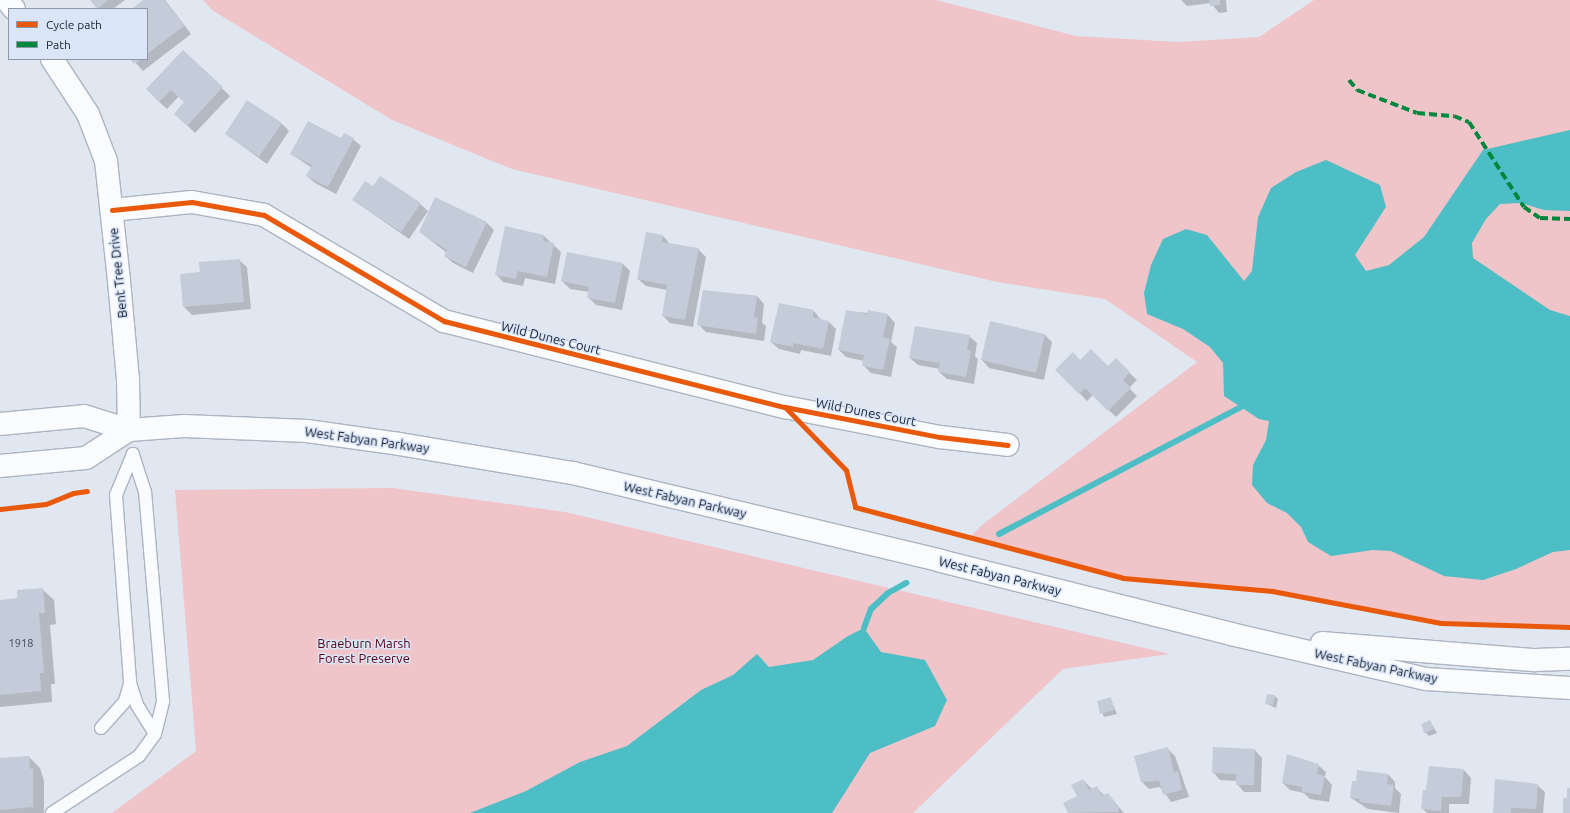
<!DOCTYPE html>
<html>
<head>
<meta charset="utf-8">
<style>
	body { margin:0 }
	#map { position:relative; width:1570px; height:813px; overflow:hidden; background:#e1e7f1; font-family:Ubuntu,sans-serif }
	div>[style] { position:absolute }
	[style*='--x'] { left:calc(var(--x)*1px); top:calc(var(--y)*1px); width:calc(var(--w)*1px); rotate:calc(var(--a)*1deg) }
	.green>* { inset:0; background:#efc5c9 }
	.water>* { inset:0; background:#4ebec6 }
	.shadow>* { inset:0; background:#0003 }
	.stream>* { height:6px; margin:-3px; padding:0 3px; transform-origin:3px; border-radius:3px; background:#4ebec6 }
	.building>* { inset:0; background:#c3ccd8 }
	.roads { filter:drop-shadow(1px 0 #acb4c1) drop-shadow(-1px 0 #acb4c1) drop-shadow(0 1px #acb4c1) drop-shadow(0 -1px #acb4c1) }
	.service>* { height:12px; margin:-6px; padding:0 6px; transform-origin:6px; border-radius:6px; background:#fafbfd }
	.minor>* { height:22px; margin:-11px; padding:0 11px; transform-origin:11px; border-radius:11px; background:#fafbfd }
	.secondary>* { height:22px; margin:-11px; padding:0 11px; transform-origin:11px; border-radius:11px; background:#fafbfd }
	.quiet>* { height:4px; margin-top:-2px; transform-origin:0; background:repeating-linear-gradient(90deg,#00873e 0 8px,transparent 0 12px) }
	.cycleway>* { height:5px; margin:-2.5px; padding:0 2.5px; transform-origin:2.5px; border-radius:2.5px; background:#e8590c }
	span { translate:-50% -50%; white-space:nowrap; text-align:center; line-height:1.15; -webkit-text-stroke:3px #dae5f8; paint-order:stroke }
	.number-label { font-size:11px; color:#424c5c }
	.number-label span { -webkit-text-stroke-width:0 }
	.street-label { font-size:13px; color:#172132 }
	.park-label { font-size:13px; color:#560111 }
	.legend { position:absolute; left:8px; top:8px; width:140px; height:52px; box-sizing:border-box; background:#dae5f8; border:1px solid #8c97a9; margin:0; padding:5px 7px; list-style:none; font-size:12px; color:#172132 }
	.legend li { display:flex; align-items:center; gap:8px; height:20px }
	.legend b { width:20px; border:1px solid #8c97a9 }
</style>
</head>
<body>
<div id="map">
	<div class="green">
		<i style="clip-path:polygon(203px 0,936px 0,1076px 36px,1178px 42px,1259px 37px,1314px 0,1570px 0,1570px 627px,1441px 623px,1272px 591px,1123px 578px,970px 537px,982px 525px,1197px 362px,1105px 299px,997px 282px,512px 169px,392px 120px,212px 10px)"></i>
		<i style="clip-path:polygon(392px 488px,565px 512px,1170px 654px,1063px 669px,913px 813px,112px 813px,196px 751px,175px 490px)"></i>
	</div>
	<div class="water">
		<i style="clip-path:polygon(1570px 130px,1570px 211px,1544px 210px,1521px 203px,1500px 204px,1486px 219px,1472px 243px,1473px 258px,1550px 310px,1570px 316px,1570px 550px,1553px 552px,1516px 569px,1483px 580px,1444px 576px,1391px 551px,1373px 550px,1331px 556px,1308px 542px,1301px 527px,1287px 513px,1267px 503px,1252px 485px,1253px 465px,1266px 440px,1269px 421px,1259px 419px,1224px 396px,1223px 363px,1210px 347px,1183px 329px,1147px 314px,1144px 293px,1151px 265px,1163px 239px,1186px 229px,1207px 235px,1244px 281px,1252px 271px,1258px 217px,1271px 188px,1296px 172px,1326px 160px,1380px 185px,1386px 207px,1355px 255px,1366px 271px,1389px 265px,1424px 237px,1483px 150px)"></i>
		<i style="clip-path:polygon(864px 628px,881px 652px,925px 660px,947px 700px,935px 726px,870px 753px,832px 813px,470px 813px,526px 791px,580px 762px,627px 746px,701px 690px,733px 675px,757px 654px,769px 667px,813px 660px,848px 636px)"></i>
	</div>
	<div class="shadow">
		<i style="clip-path:polygon(91px 0,125px 0,113px 9px,98px 9px)"></i>
		<i style="clip-path:polygon(145px 0,165px 0,191px 34px,143px 71px,132px 59px,147px 59px,147px 9px,133px 9px)"></i>
		<i style="clip-path:polygon(1181px 0,1226px 0,1227px 12px,1219px 13px,1211px 3px,1187px 6px)"></i>
		<i style="clip-path:polygon(183px 51px,230px 96px,195px 133px,183px 121px,186px 103px,179px 96px,167px 109px,154px 97px)"></i>
		<i style="clip-path:polygon(281px 123px,289px 131px,267px 164px,226px 134px)"></i>
		<i style="clip-path:polygon(353px 139px,361px 146px,336px 194px,315px 183px,307px 176px,312px 168px,291px 154px,341px 140px)"></i>
		<i style="clip-path:polygon(373px 188px,420px 204px,428px 211px,409px 239px,353px 200px)"></i>
		<i style="clip-path:polygon(487px 223px,494px 230px,473px 273px,453px 263px,445px 256px,447px 253px,420px 232px)"></i>
		<i style="clip-path:polygon(647px 233px,663px 236px,670px 244px,698px 249px,706px 257px,693px 327px,670px 323px,663px 316px,667px 290px,646px 286px,638px 279px)"></i>
		<i style="clip-path:polygon(544px 236px,561px 252px,555px 284px,525px 278px,523px 286px,503px 282px,496px 274px)"></i>
		<i style="clip-path:polygon(239px 260px,247px 267px,251px 309px,192px 315px,184px 307px,181px 275px,201px 273px)"></i>
		<i style="clip-path:polygon(623px 264px,630px 271px,622px 310px,596px 305px,588px 297px,589px 292px,570px 289px,562px 281px)"></i>
		<i style="clip-path:polygon(740px 294px,757px 296px,764px 304px,762px 323px,766px 326px,764px 341px,706px 332px,699px 325px)"></i>
		<i style="clip-path:polygon(814px 311px,821px 320px,829px 322px,836px 329px,831px 356px,801px 350px,800px 354px,779px 349px,771px 342px)"></i>
		<i style="clip-path:polygon(847px 311px,888px 315px,895px 323px,891px 342px,897px 347px,891px 377px,871px 373px,863px 365px,864px 361px,846px 357px,839px 350px)"></i>
		<i style="clip-path:polygon(991px 322px,1045px 335px,1052px 342px,1044px 380px,989px 368px,982px 360px)"></i>
		<i style="clip-path:polygon(969px 336px,977px 343px,975px 356px,978px 359px,974px 384px,947px 379px,939px 372px,940px 369px,918px 365px,910px 358px)"></i>
		<i style="clip-path:polygon(1116px 360px,1137px 380px,1129px 388px,1137px 396px,1116px 417px,1093px 395px,1087px 401px,1057px 370px,1080px 361px,1108px 368px)"></i>
		<i style="clip-path:polygon(42px 589px,54px 600px,56px 624px,50px 625px,55px 684px,51px 684px,52px 702px,0 707px,0 601px,19px 599px)"></i>
		<i style="clip-path:polygon(1275px 696px,1278px 699px,1276px 708px,1267px 704px)"></i>
		<i style="clip-path:polygon(1110px 698px,1117px 714px,1104px 717px,1098px 702px)"></i>
		<i style="clip-path:polygon(1430px 721px,1437px 733px,1429px 736px,1425px 732px)"></i>
		<i style="clip-path:polygon(1167px 748px,1175px 756px,1189px 797px,1171px 802px,1162px 789px,1159px 787px,1149px 789px,1142px 782px)"></i>
		<i style="clip-path:polygon(1255px 750px,1262px 758px,1261px 792px,1244px 792px,1237px 784px,1237px 781px,1220px 780px,1213px 772px)"></i>
		<i style="clip-path:polygon(1288px 755px,1318px 765px,1326px 772px,1325px 777px,1332px 785px,1329px 802px,1310px 799px,1304px 793px,1290px 790px,1283px 783px)"></i>
		<i style="clip-path:polygon(29px 757px,40px 768px,44px 781px,44px 813px,0 813px,0 759px)"></i>
		<i style="clip-path:polygon(1464px 770px,1471px 778px,1469px 804px,1449px 804px,1449px 813px,1427px 813px,1422px 808px,1427px 792px)"></i>
		<i style="clip-path:polygon(1388px 774px,1395px 782px,1395px 788px,1401px 794px,1399px 813px,1368px 809px,1351px 798px)"></i>
		<i style="clip-path:polygon(1083px 780px,1092px 789px,1096px 787px,1105px 796px,1108px 794px,1124px 813px,1069px 813px,1064px 804px,1078px 796px)"></i>
		<i style="clip-path:polygon(1537px 785px,1545px 792px,1543px 813px,1494px 813px)"></i>
	</div>
	<div class="stream">
		<i style="--x:999;--y:534;--w:273;--a:-27.7"></i>
		<i style="--x:864;--y:628;--w:20;--a:-70"></i>
		<i style="--x:871;--y:609;--w:23;--a:-43"></i>
		<i style="--x:888;--y:593;--w:21;--a:-29"></i>
	</div>
	<div class="building">
		<i style="clip-path:polygon(90px 0,108px 0,97px 9px)"></i>
		<i style="clip-path:polygon(143px 0,164px 0,184px 26px,147px 54px,147px 9px,132px 9px)"></i>
		<i style="clip-path:polygon(1209px 0,1220px 0,1220px 5px,1210px 6px)"></i>
		<i style="clip-path:polygon(183px 50px,223px 87px,187px 126px,174px 114px,184px 102px,171px 90px,159px 102px,146px 89px)"></i>
		<i style="clip-path:polygon(130px 59px,141px 59px,134px 64px)"></i>
		<i style="clip-path:polygon(247px 100px,282px 123px,259px 157px,225px 134px)"></i>
		<i style="clip-path:polygon(308px 121px,341px 138px,344px 133px,354px 138px,328px 187px,306px 176px,312px 165px,290px 154px)"></i>
		<i style="clip-path:polygon(380px 176px,421px 203px,401px 232px,352px 200px,365px 181px,373px 186px)"></i>
		<i style="clip-path:polygon(435px 197px,487px 222px,466px 267px,444px 256px,447px 250px,419px 232px)"></i>
		<i style="clip-path:polygon(505px 226px,544px 235px,543px 241px,554px 243px,547px 277px,518px 271px,516px 279px,495px 275px)"></i>
		<i style="clip-path:polygon(646px 232px,663px 235px,662px 242px,699px 248px,685px 320px,662px 316px,667px 285px,637px 279px)"></i>
		<i style="clip-path:polygon(567px 252px,623px 263px,615px 303px,587px 298px,589px 287px,561px 281px)"></i>
		<i style="clip-path:polygon(240px 259px,244px 302px,183px 307px,180px 274px,200px 272px,199px 262px)"></i>
		<i style="clip-path:polygon(703px 290px,757px 296px,754px 317px,758px 318px,756px 334px,697px 325px)"></i>
		<i style="clip-path:polygon(779px 303px,814px 310px,813px 317px,829px 321px,823px 349px,793px 343px,793px 347px,770px 342px)"></i>
		<i style="clip-path:polygon(846px 310px,867px 314px,868px 310px,888px 314px,883px 337px,890px 339px,883px 370px,862px 366px,864px 355px,838px 350px)"></i>
		<i style="clip-path:polygon(990px 321px,1045px 334px,1036px 373px,981px 360px)"></i>
		<i style="clip-path:polygon(915px 326px,970px 335px,967px 350px,971px 351px,966px 377px,938px 372px,940px 363px,909px 358px)"></i>
		<i style="clip-path:polygon(1091px 349px,1108px 366px,1116px 358px,1130px 372px,1123px 380px,1131px 388px,1108px 411px,1085px 388px,1079px 394px,1055px 370px,1073px 352px,1080px 360px)"></i>
		<i style="clip-path:polygon(43px 588px,45px 613px,39px 613px,44px 673px,40px 673px,41px 691px,0 695px,0 600px,17px 598px,17px 590px)"></i>
		<i style="clip-path:polygon(1267px 694px,1275px 695px,1273px 705px,1265px 704px)"></i>
		<i style="clip-path:polygon(1111px 697px,1114px 710px,1100px 714px,1097px 701px)"></i>
		<i style="clip-path:polygon(1430px 720px,1434px 729px,1424px 733px,1421px 724px)"></i>
		<i style="clip-path:polygon(1168px 747px,1174px 772px,1178px 771px,1182px 790px,1163px 795px,1159px 781px,1141px 782px,1134px 756px)"></i>
		<i style="clip-path:polygon(1213px 747px,1255px 749px,1254px 785px,1236px 785px,1236px 774px,1212px 773px)"></i>
		<i style="clip-path:polygon(1287px 754px,1319px 764px,1317px 774px,1325px 776px,1321px 795px,1302px 792px,1302px 787px,1282px 783px)"></i>
		<i style="clip-path:polygon(29px 756px,30px 769px,33px 768px,33px 807px,0 810px,0 758px)"></i>
		<i style="clip-path:polygon(1429px 766px,1464px 769px,1461px 797px,1442px 797px,1441px 811px,1421px 809px,1423px 790px,1426px 790px)"></i>
		<i style="clip-path:polygon(1357px 770px,1388px 774px,1387px 784px,1394px 785px,1391px 806px,1359px 802px,1360px 799px,1350px 798px,1352px 781px,1356px 781px)"></i>
		<i style="clip-path:polygon(1083px 779px,1089px 790px,1097px 786px,1102px 796px,1108px 793px,1119px 808px,1118px 812px,1068px 813px,1063px 803px,1077px 796px,1071px 785px)"></i>
		<i style="clip-path:polygon(1495px 779px,1538px 784px,1536px 809px,1511px 808px,1511px 813px,1493px 813px)"></i>
		<i style="clip-path:polygon(1567px 788px,1570px 788px,1570px 813px,1563px 813px,1563px 798px,1567px 798px)"></i>
	</div>
	<div class="roads">
		<div class="service">
			<i style="--x:133;--y:454;--w:44;--a:112.5"></i>
			<i style="--x:116;--y:495;--w:189;--a:85.7"></i>
			<i style="--x:130;--y:683;--w:23;--a:72"></i>
			<i style="--x:137;--y:705;--w:34;--a:58"></i>
			<i style="--x:101;--y:728;--w:36;--a:-48"></i>
			<i style="--x:125;--y:701;--w:19;--a:-74"></i>
			<i style="--x:52;--y:813;--w:104;--a:-33.2"></i>
			<i style="--x:139;--y:756;--w:27;--a:-54"></i>
			<i style="--x:155;--y:734;--w:34;--a:-76"></i>
			<i style="--x:163;--y:701;--w:210;--a:-94.9"></i>
			<i style="--x:145;--y:492;--w:40;--a:-108"></i>
		</div>
		<div class="minor">
			<i style="--x:7;--y:0;--w:11;--a:52"></i>
			<i style="--x:52;--y:59;--w:66;--a:56.8"></i>
			<i style="--x:88;--y:114;--w:50;--a:69"></i>
			<i style="--x:106;--y:161;--w:121;--a:83.8"></i>
			<i style="--x:119;--y:281;--w:98;--a:84.8"></i>
			<i style="--x:128;--y:379;--w:51;--a:88.9"></i>
			<i style="--x:112;--y:210;--w:80;--a:-5.7"></i>
			<i style="--x:192;--y:202;--w:73;--a:10.2"></i>
			<i style="--x:264;--y:215;--w:209;--a:30.5"></i>
			<i style="--x:444;--y:321;--w:352;--a:14.2"></i>
			<i style="--x:785;--y:407;--w:158;--a:11"></i>
			<i style="--x:940;--y:437;--w:68;--a:6.7"></i>
		</div>
		<div class="secondary">
			<i style="--x:0;--y:424;--w:84;--a:-5.4"></i>
			<i style="--x:84;--y:416;--w:47;--a:17.3"></i>
			<i style="--x:129;--y:430;--w:55;--a:-4.2"></i>
			<i style="--x:184;--y:426;--w:123;--a:2.3"></i>
			<i style="--x:307;--y:431;--w:93;--a:8"></i>
			<i style="--x:399;--y:444;--w:176;--a:9.5"></i>
			<i style="--x:573;--y:473;--w:378;--a:13.4"></i>
			<i style="--x:941;--y:561;--w:299;--a:14.1"></i>
			<i style="--x:1231;--y:634;--w:200;--a:13"></i>
			<i style="--x:1426;--y:679;--w:144;--a:3.6"></i>
			<i style="--x:0;--y:466;--w:86;--a:-5.3"></i>
			<i style="--x:86;--y:458;--w:51;--a:-33.1"></i>
			<i style="--x:1322;--y:643;--w:214;--a:4.6"></i>
			<i style="--x:1535;--y:660;--w:35;--a:-2"></i>
		</div>
	</div>
	<div class="quiet">
		<i style="--x:1349;--y:80;--w:13;--a:51"></i>
		<i style="--x:1357;--y:90;--w:64;--a:21"></i>
		<i style="--x:1417;--y:113;--w:37;--a:5"></i>
		<i style="--x:1454;--y:116;--w:16;--a:22"></i>
		<i style="--x:1469;--y:122;--w:101;--a:57.1"></i>
		<i style="--x:1524;--y:207;--w:19;--a:35"></i>
		<i style="--x:1540;--y:218;--w:30;--a:2"></i>
	</div>
	<div class="cycleway">
		<i style="--x:112;--y:210;--w:80;--a:-5.7"></i>
		<i style="--x:192;--y:202;--w:73;--a:10.2"></i>
		<i style="--x:264;--y:215;--w:209;--a:30.5"></i>
		<i style="--x:444;--y:321;--w:352;--a:14.2"></i>
		<i style="--x:785;--y:407;--w:158;--a:11"></i>
		<i style="--x:940;--y:437;--w:68;--a:6.7"></i>
		<i style="--x:785;--y:407;--w:88;--a:45.9"></i>
		<i style="--x:846;--y:470;--w:38;--a:76"></i>
		<i style="--x:855;--y:507;--w:277;--a:14.8"></i>
		<i style="--x:1123;--y:578;--w:150;--a:5"></i>
		<i style="--x:1272;--y:591;--w:172;--a:10.7"></i>
		<i style="--x:1441;--y:623;--w:129;--a:1.8"></i>
		<i style="--x:0;--y:509;--w:46;--a:-6.2"></i>
		<i style="--x:46;--y:504;--w:29;--a:-22"></i>
		<i style="--x:73;--y:493;--w:14;--a:-8"></i>
	</div>
	<div class="number-label">
		<span style="left:21px;top:643px">1918</span>
	</div>
	<div class="street-label">
		<span style="left:118px;top:273px;rotate:-96deg">Bent Tree Drive</span>
		<span style="left:551px;top:338px;rotate:14deg">Wild Dunes Court</span>
		<span style="left:866px;top:412px;rotate:11deg">Wild Dunes Court</span>
		<span style="left:367px;top:440px;rotate:8deg">West Fabyan Parkway</span>
		<span style="left:685px;top:500px;rotate:13deg">West Fabyan Parkway</span>
		<span style="left:1000px;top:576px;rotate:14deg">West Fabyan Parkway</span>
		<span style="left:1376px;top:666px;rotate:12deg">West Fabyan Parkway</span>
	</div>
	<div class="park-label">
		<span style="left:364px;top:651px">Braeburn Marsh<br>Forest Preserve</span>
	</div>
	<ul class="legend">
	<li><b style="height:5px;background:#e8590c"></b>Cycle path</li>
	<li><b style="height:5px;background:#00873e"></b>Path</li>
	</ul>
</div>
</body>
</html>
